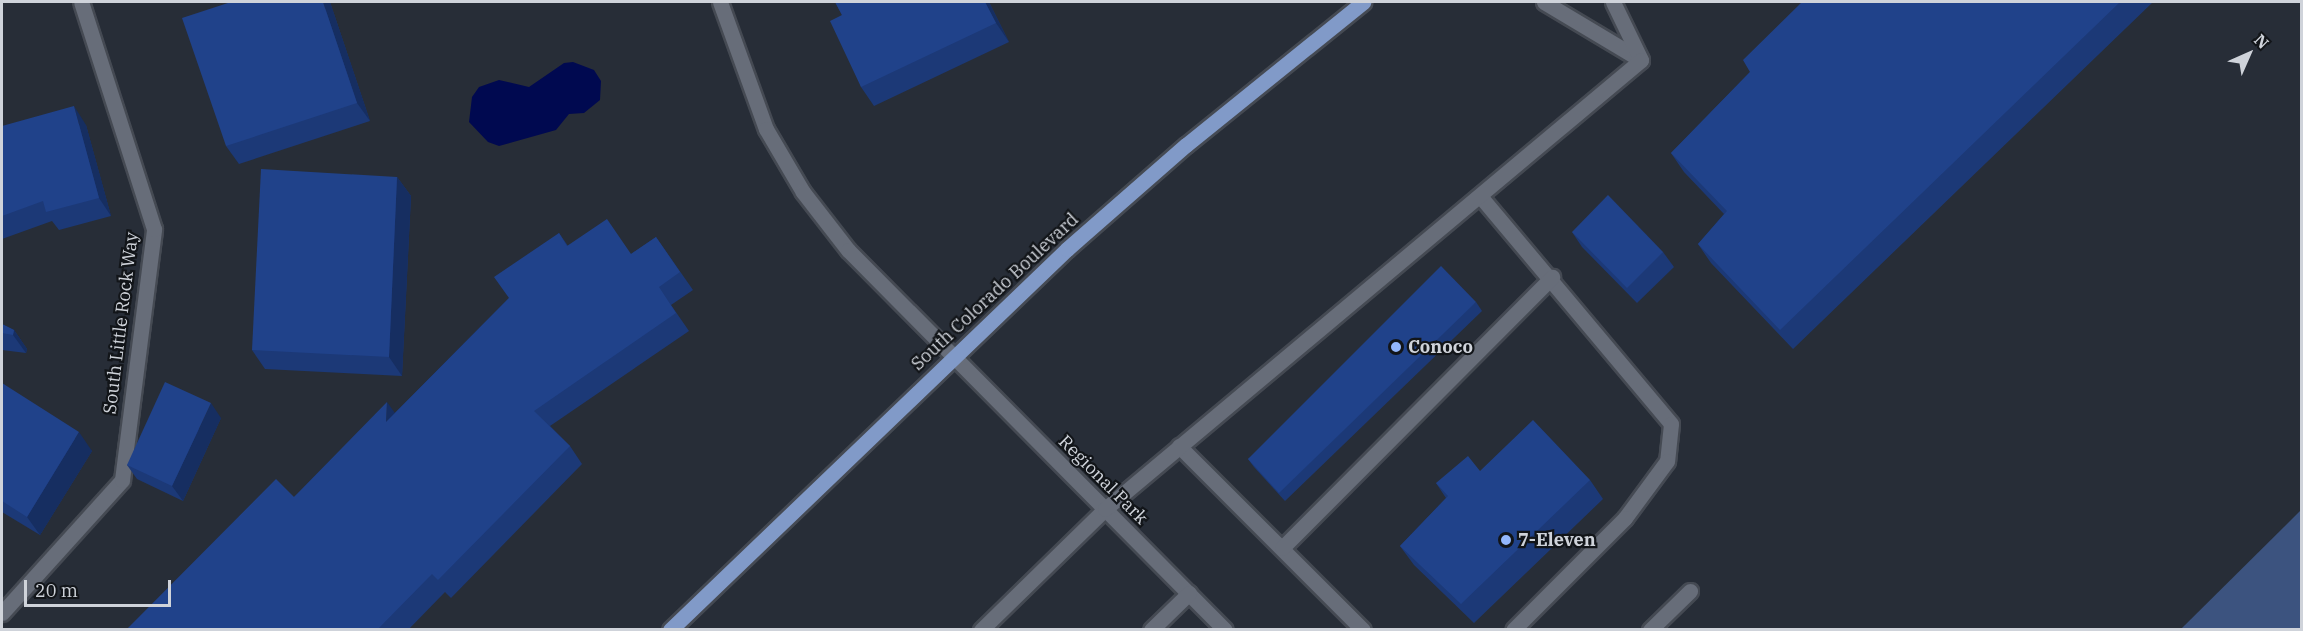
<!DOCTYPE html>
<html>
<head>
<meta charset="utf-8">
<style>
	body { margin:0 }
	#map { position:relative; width:2303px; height:631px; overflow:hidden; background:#272d37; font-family:"IBM Plex Serif",serif }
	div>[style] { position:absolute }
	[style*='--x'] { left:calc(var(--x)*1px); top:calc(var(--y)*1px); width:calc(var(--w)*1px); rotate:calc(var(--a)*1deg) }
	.green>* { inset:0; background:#3c537f }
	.water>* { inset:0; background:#000950 }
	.roads { filter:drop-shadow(2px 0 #454a53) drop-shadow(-2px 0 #454a53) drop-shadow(0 2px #454a53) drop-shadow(0 -2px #454a53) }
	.minor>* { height:15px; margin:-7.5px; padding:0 7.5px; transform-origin:7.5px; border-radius:7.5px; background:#676d79 }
	.major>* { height:15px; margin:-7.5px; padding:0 7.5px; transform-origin:7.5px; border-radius:7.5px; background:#819ac8 }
	.wall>* { inset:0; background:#1c3977 }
	.shaded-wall>* { inset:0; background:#162e61 }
	.building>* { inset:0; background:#20428a }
	.dots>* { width:16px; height:16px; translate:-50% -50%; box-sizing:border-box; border:3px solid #121519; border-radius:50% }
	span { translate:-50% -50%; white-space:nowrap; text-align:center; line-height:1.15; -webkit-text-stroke:4.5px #121519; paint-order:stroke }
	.street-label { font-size:18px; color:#cfd3da }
	.poi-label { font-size:18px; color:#cfd3da; font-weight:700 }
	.left { translate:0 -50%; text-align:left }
	.frame { position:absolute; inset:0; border:3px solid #cfd3da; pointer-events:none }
	.north { position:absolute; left:2219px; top:24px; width:60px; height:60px; -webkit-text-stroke:4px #121519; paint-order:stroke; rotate:45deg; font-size:16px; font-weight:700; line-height:24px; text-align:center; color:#cfd3da }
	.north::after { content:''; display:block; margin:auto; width:21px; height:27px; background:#cfd3da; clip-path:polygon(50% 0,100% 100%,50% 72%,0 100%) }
	.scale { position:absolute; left:24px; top:580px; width:147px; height:27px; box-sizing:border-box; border:3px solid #cfd3da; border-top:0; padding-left:8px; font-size:18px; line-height:21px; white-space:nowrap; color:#cfd3da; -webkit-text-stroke:4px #121519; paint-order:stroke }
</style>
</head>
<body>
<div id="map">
	<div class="green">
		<i style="clip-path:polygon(2301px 510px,2301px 629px,2181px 629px)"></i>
	</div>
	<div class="water">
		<i style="clip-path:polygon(573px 62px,594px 70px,601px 81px,600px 100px,584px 113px,569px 114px,556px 130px,499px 146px,488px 142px,469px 122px,472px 97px,479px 87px,499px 80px,529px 87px,564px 63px)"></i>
	</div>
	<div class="roads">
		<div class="minor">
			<i style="--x:720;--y:2;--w:135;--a:70.1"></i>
			<i style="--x:766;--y:129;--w:73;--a:59.6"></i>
			<i style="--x:803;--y:192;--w:73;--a:52.2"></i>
			<i style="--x:848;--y:250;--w:535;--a:45.23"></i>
			<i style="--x:1544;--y:2;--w:113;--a:30.9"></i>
			<i style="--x:1613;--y:2;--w:64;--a:64.2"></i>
			<i style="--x:1480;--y:196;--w:297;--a:50"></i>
			<i style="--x:1671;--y:424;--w:37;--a:96"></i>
			<i style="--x:1667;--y:461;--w:71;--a:126.4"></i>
			<i style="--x:1625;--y:518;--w:158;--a:135"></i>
			<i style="--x:1179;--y:446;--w:260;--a:45"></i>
			<i style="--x:1282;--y:548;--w:383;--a:-45.1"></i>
			<i style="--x:2;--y:613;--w:179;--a:-47.9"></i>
			<i style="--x:122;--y:480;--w:253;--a:-82.7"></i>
			<i style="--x:154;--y:229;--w:238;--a:-107.8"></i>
			<i style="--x:981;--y:630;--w:173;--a:-44.3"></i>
			<i style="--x:1105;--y:509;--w:699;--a:-39.95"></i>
			<i style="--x:1151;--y:630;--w:53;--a:-44.2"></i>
			<i style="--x:1650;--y:630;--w:56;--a:-44.3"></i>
		</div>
		<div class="major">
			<i style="--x:670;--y:630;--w:550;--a:-43.82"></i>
			<i style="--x:1067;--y:249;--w:158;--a:-41.2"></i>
			<i style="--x:1186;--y:145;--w:228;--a:-38.9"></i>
		</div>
	</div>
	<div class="wall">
		<i style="clip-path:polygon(330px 2px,370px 121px,239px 164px,226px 146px)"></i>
		<i style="clip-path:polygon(835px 2px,989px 2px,1009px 42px,874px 106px,861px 87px,842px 15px)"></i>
		<i style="clip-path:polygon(1802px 2px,2153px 2px,1793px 349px,1711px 263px,1698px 244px,1724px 214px,1684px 172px,1671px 153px,1750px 72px)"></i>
		<i style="clip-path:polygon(86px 125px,111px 216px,59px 230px,52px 221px,2px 239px,2px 126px)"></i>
		<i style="clip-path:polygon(397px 177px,411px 196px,402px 376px,265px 369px,252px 350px)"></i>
		<i style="clip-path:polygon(1572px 232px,1663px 252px,1674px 267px,1637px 303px,1582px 247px)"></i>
		<i style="clip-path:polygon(559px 233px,568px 246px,631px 254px,656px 237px,693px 290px,671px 305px,689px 331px,550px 426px,570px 446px,582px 464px,451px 598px,445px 592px,408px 630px,126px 630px,294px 497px,395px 413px,509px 298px)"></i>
		<i style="clip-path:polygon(1476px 302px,1482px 311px,1285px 501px,1254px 467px,1248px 459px)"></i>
		<i style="clip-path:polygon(2px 324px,14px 330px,27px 349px,26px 353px,2px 350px)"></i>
		<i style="clip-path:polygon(2px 383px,92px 451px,40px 535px,2px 512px)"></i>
		<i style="clip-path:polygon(221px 418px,183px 501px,137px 479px,127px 465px)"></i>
		<i style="clip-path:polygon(1480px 471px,1590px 480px,1603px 499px,1474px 623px,1414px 565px,1400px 546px,1446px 498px,1436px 483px)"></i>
	</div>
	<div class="shaded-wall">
		<i style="clip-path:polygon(323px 2px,330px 2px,370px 121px,357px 103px)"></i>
		<i style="clip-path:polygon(985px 2px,989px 2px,1009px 42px,996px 23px)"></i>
		<i style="clip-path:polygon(74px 106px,86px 125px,111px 216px,99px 198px)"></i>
		<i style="clip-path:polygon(397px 177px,411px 196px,402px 376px,389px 357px)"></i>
		<i style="clip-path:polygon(14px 330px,27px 349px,26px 353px,13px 335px)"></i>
		<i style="clip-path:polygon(387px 402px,400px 420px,386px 422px)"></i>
		<i style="clip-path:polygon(211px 403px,221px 418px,183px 501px,172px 486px)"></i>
		<i style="clip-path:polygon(79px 432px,92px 451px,40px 535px,27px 517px)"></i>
	</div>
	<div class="building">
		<i style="clip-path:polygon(231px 2px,323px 2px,357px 103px,226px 146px,182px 18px)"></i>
		<i style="clip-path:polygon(835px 2px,985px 2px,996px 23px,861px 87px,830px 21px,842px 15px)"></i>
		<i style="clip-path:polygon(1802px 2px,2120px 2px,1780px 330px,1698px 244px,1727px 211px,1671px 153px,1750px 72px,1743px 60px)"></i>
		<i style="clip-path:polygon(74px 106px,99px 198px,46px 212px,43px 201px,2px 216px,2px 126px)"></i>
		<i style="clip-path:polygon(261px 169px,397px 177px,389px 357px,252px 350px)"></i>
		<i style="clip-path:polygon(1608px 195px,1663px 252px,1627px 288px,1572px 232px)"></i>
		<i style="clip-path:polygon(607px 219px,631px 254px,656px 237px,680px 272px,659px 287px,676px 313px,534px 411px,570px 446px,438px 580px,432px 574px,377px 630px,126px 630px,276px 479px,294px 497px,387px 402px,386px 422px,509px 298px,494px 277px,559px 233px,567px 246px)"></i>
		<i style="clip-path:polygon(1441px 266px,1476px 302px,1279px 493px,1248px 459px)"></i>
		<i style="clip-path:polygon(2px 324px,14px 330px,13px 335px,2px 333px)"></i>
		<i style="clip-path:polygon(165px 382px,211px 403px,172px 486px,127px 465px)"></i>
		<i style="clip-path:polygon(2px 383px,79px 432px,27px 517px,2px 501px)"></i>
		<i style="clip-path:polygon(1533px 420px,1590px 480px,1461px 604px,1400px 546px,1448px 496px,1436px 483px,1468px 456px,1480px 471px)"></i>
	</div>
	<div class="dots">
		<i style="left:1396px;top:347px;background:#93b7fd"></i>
		<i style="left:1506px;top:540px;background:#93b7fd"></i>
	</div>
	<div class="street-label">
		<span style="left:995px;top:292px;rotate:-43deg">South Colorado Boulevard</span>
		<span style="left:121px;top:323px;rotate:-83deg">South Little Rock Way</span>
		<span style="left:1103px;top:480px;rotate:45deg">Regional Park</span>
	</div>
	<div class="poi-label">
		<span class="left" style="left:1408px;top:347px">Conoco</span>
		<span class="left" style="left:1518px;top:540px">7-Eleven</span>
	</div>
	<div class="frame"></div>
	<div class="north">N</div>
	<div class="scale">20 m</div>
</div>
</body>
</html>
